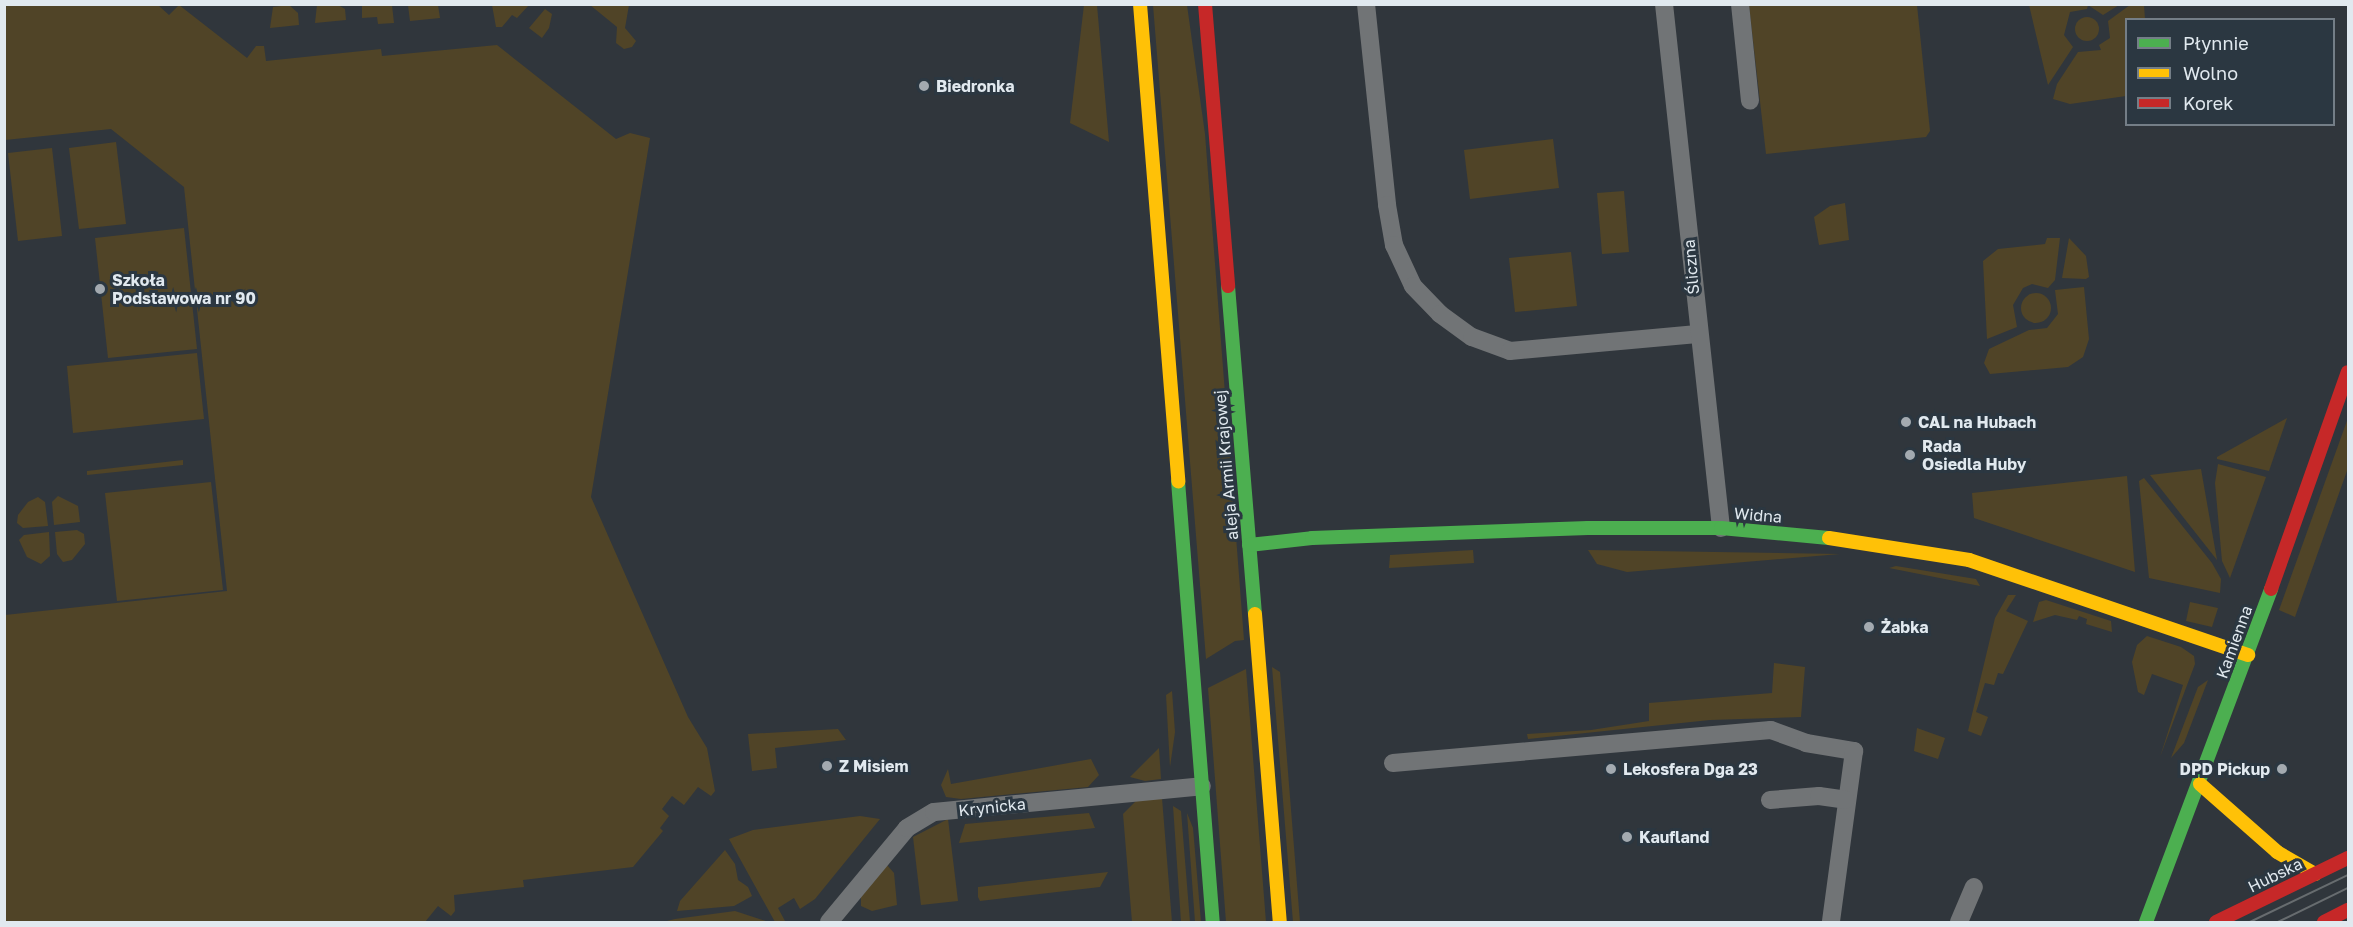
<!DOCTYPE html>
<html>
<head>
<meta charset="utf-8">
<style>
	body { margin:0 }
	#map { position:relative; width:2353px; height:927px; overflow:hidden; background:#30363c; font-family:"Golos Text",sans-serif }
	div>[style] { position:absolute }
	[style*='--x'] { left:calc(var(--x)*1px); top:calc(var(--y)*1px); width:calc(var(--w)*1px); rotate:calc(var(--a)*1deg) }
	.green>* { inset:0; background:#504427 }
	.round { border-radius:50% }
	.street>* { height:18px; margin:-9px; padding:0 9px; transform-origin:9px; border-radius:9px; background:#717476 }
	.fast>* { height:14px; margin:-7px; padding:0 7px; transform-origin:7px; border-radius:7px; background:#4caf50 }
	.slow>* { height:14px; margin:-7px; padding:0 7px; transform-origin:7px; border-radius:7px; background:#ffc107 }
	.jam>* { height:14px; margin:-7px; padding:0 7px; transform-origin:7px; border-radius:7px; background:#c62828 }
	.tram>* { height:1.5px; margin:-0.75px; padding:0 0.75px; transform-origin:0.75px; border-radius:0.75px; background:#676c6f }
	.dots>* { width:16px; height:16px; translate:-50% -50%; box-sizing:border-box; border:3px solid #2b3741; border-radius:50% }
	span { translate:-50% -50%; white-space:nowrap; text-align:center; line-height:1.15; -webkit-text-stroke:6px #2b3741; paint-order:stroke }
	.poi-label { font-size:16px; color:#e1e9ef; font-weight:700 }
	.left { translate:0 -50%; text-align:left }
	.right { translate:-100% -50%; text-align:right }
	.street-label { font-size:16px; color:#e1e9ef }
	.frame { position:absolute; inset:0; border:6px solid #e1e9ef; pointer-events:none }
	.legend { position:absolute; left:2125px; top:18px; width:210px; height:108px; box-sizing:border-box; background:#2b3741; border:2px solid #747e87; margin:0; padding:8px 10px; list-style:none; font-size:18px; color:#e1e9ef }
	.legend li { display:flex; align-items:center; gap:12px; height:30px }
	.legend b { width:30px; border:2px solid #747e87 }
</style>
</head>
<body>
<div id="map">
	<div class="green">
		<i style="clip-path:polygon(4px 5px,158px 5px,169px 15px,179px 5px,247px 58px,256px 46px,264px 46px,266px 61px,381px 49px,382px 56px,497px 45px,616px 139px,630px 133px,650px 138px,591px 497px,688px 717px,707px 748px,715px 791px,711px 796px,698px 787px,684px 805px,672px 796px,662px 809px,669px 816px,660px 828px,663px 831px,633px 867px,523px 880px,524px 887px,454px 895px,455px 911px,451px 916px,438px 906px,425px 922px,5px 922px,5px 615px,227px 591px,184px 187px,111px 129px,5px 140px)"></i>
		<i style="clip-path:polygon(289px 5px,298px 13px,299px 25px,270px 28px,273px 7px)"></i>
		<i style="clip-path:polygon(317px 5px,338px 5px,345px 9px,346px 20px,315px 23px)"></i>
		<i style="clip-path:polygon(362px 5px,392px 5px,394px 23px,378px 24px,377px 17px,362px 18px)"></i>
		<i style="clip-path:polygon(408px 5px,438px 5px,440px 18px,410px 21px)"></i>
		<i style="clip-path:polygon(492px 5px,492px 4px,529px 5px,517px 18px,512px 15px,502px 27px,496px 27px)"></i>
		<i style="clip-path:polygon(590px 5px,629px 5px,625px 28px,636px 41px,632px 47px,624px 49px,616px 43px,617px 27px)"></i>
		<i style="clip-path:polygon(1084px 5px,1097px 5px,1109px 142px,1070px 123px)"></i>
		<i style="clip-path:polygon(1153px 5px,1187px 5px,1205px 134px,1244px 640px,1235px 641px,1206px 659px)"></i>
		<i style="clip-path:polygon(1749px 5px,1917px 5px,1930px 131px,1926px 137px,1766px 154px)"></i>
		<i style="clip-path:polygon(2029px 5px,2029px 4px,2119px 5px,2103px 15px,2088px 5px,2087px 9px,2070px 12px,2064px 35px,2073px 47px,2048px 85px)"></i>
		<i style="clip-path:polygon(2130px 5px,2144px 5px,2145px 19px,2126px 20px,2126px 96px,2070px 104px,2053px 99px,2057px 84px,2078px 52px,2101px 50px,2099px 45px,2110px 38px,2108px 21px)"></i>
		<i style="clip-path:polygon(545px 9px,552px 14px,549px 28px,542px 38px,529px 28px)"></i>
		<i class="round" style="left:2075px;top:17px;width:24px;height:24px"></i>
		<i style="clip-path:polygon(1553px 139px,1559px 188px,1470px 199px,1464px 150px)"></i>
		<i style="clip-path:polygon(116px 142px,126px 224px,79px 229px,69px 148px)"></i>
		<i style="clip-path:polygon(52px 148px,62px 236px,18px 241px,8px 153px)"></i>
		<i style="clip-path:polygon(1624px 191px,1629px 252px,1602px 254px,1597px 193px)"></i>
		<i style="clip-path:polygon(1845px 203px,1849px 240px,1819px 245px,1814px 217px,1830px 206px)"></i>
		<i style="clip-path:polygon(184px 228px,197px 349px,108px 358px,95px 238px)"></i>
		<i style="clip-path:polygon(2047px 238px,2060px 238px,2055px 280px,2048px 288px,2032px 284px,2023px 288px,2013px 305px,2017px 327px,1987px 339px,1983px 261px,1998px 249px,2045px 244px)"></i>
		<i style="clip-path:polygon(2069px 238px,2086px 256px,2089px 277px,2086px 279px,2062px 278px)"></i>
		<i style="clip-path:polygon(1571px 252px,1577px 306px,1515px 312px,1509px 258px)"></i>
		<i style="clip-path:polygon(2084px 287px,2089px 339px,2083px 357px,2068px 367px,1990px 374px,1984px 363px,1989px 349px,2029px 330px,2047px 328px,2058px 314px,2055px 290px)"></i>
		<i class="round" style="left:2021px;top:293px;width:30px;height:30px"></i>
		<i style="clip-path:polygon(197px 353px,204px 419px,73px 433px,67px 366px)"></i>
		<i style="clip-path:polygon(2287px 418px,2269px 471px,2217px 459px,2217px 457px)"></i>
		<i style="clip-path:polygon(2348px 418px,2348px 468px,2295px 617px,2279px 610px)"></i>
		<i style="clip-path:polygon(183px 460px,183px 465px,87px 475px,87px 471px)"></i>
		<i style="clip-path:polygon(2218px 464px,2266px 477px,2230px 578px,2222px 561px,2215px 483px)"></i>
		<i style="clip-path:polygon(2201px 469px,2217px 560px,2150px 475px)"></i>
		<i style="clip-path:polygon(2127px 476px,2135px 572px,1974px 518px,1972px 493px)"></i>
		<i style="clip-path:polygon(2144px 478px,2212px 563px,2221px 579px,2220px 593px,2149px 578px,2139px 481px)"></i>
		<i style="clip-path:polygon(211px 482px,223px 590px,117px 601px,105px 493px)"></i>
		<i style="clip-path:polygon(58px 496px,78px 506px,80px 522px,54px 525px,52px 502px)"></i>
		<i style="clip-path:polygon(38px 497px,45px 502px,48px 526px,23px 528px,17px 523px,18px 515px,28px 502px)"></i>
		<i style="clip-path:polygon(77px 530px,84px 534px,85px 544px,72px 560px,63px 562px,57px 554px,55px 532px)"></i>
		<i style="clip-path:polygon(49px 532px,50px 556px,41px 564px,27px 557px,19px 540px,24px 535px)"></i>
		<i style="clip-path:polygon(1473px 550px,1474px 563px,1389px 568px,1390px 555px)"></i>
		<i style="clip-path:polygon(1588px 550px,1840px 554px,1627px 572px,1597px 564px)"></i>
		<i style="clip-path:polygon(1896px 566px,1976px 579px,1980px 586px,1889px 568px)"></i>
		<i style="clip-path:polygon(2008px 595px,2016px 595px,2006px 611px,2028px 621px,2003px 674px,1998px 673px,1994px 685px,1985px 683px,1976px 712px,1988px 717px,1981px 736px,1968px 731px,1995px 618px)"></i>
		<i style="clip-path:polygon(2046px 600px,2111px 621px,2112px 632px,2086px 624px,2087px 619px,2079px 616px,2077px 620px,2055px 615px,2033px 622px,2039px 602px)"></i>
		<i style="clip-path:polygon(2190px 602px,2218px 608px,2212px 627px,2186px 621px)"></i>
		<i style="clip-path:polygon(2147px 636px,2181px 647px,2194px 656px,2195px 664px,2160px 757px,2183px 685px,2152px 674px,2144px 695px,2138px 692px,2132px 662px,2137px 645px)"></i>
		<i style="clip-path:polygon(1774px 663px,1805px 667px,1801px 717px,1710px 720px,1528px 739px,1527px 734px,1591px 730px,1649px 721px,1649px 703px,1772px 693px)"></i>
		<i style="clip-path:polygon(1272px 667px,1280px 672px,1300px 922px,1293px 922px)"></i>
		<i style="clip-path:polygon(1246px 669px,1266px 922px,1226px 922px,1208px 688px)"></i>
		<i style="clip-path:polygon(2208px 680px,2184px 743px,2171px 758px,2198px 687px)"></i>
		<i style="clip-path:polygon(1172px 691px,1175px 732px,1170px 767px,1166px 695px)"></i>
		<i style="clip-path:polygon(1917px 728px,1945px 738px,1938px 759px,1914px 751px)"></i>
		<i style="clip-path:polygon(838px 729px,846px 740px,775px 748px,777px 768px,752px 771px,748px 734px)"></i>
		<i style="clip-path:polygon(1159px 748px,1161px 779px,1145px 781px,1130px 777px)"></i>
		<i style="clip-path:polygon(1091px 759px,1099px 775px,1088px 787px,961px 799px,946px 797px,941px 785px,948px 769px,951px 784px)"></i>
		<i style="clip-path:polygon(1162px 798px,1172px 922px,1132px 922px,1123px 814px,1136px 801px)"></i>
		<i style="clip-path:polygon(1173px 806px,1181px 811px,1190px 922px,1181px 922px)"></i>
		<i style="clip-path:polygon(1089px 813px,1095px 828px,959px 843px,965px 824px)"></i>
		<i style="clip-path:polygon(1187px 813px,1193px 828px,1201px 922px,1195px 922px)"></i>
		<i style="clip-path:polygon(860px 816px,880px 819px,815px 899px,800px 909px,794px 898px,778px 908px,785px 921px,775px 922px,729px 839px,753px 830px)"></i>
		<i style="clip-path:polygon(948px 819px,958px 901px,921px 905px,913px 837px)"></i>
		<i style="clip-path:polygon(725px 850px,735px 864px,738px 880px,748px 887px,752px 896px,734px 906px,677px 911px,680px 901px)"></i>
		<i style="clip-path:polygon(887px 865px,894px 873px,897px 905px,872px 911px,861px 906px,861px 897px)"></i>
		<i style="clip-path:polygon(1108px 872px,1100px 887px,980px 901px,978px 897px,978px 887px)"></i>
		<i style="clip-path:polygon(735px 911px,769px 922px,663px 922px,675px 919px)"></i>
	</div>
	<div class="street">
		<i style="--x:1366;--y:4;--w:202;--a:84"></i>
		<i style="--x:1387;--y:205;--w:41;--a:80.1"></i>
		<i style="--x:1394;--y:245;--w:45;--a:65.1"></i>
		<i style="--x:1413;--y:286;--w:39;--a:46"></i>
		<i style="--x:1440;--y:314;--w:39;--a:36"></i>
		<i style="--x:1472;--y:337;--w:40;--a:20.2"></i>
		<i style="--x:1510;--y:351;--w:188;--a:-5.2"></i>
		<i style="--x:1664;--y:4;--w:527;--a:83.79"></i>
		<i style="--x:1740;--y:4;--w:97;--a:84.1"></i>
		<i style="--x:1393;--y:763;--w:379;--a:-5"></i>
		<i style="--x:1771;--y:730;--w:37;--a:20"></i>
		<i style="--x:1806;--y:743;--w:49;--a:9.5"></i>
		<i style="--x:1854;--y:751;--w:173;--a:97.7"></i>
		<i style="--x:1770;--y:800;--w:49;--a:-4.7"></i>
		<i style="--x:1819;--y:796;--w:27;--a:8"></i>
		<i style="--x:829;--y:922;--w:122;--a:-50.3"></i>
		<i style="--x:907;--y:828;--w:31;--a:-31"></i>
		<i style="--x:934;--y:812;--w:269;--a:-5.5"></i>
		<i style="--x:1959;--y:922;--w:38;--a:-67"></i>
	</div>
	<div class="fast">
		<i style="--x:1228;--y:286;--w:329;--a:85.3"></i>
		<i style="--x:1178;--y:481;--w:442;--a:85.5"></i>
		<i style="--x:1249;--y:545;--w:63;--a:-6.3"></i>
		<i style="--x:1312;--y:538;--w:276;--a:-2.1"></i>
		<i style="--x:1588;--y:528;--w:133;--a:0"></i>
		<i style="--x:1721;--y:528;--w:108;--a:5.3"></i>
		<i style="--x:2146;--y:922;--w:356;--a:-69.4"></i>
	</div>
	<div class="slow">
		<i style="--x:1140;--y:4;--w:479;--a:85.4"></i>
		<i style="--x:1829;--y:538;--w:142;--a:8.9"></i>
		<i style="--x:1969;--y:560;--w:295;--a:18.8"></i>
		<i style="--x:1255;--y:614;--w:309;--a:85.4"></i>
		<i style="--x:2200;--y:784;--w:103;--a:41.4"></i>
		<i style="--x:2277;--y:852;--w:44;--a:30.1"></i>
	</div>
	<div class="jam">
		<i style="--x:1205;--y:4;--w:283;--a:85.3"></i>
		<i style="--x:2271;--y:589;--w:230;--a:-70.5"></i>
		<i style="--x:2216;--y:922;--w:147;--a:-25.9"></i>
		<i style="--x:2324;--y:922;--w:27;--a:-27"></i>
	</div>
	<div class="tram">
		<i style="--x:2250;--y:922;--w:109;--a:-25.6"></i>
		<i style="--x:2278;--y:922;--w:78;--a:-25.9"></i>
	</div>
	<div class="dots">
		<i style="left:924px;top:86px;background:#a3aab0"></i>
		<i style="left:100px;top:289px;background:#a3aab0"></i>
		<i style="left:1906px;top:422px;background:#a3aab0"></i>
		<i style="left:1910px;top:455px;background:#a3aab0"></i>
		<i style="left:1869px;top:627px;background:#a3aab0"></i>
		<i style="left:827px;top:766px;background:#a3aab0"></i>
		<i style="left:1611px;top:769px;background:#a3aab0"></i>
		<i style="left:2282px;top:769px;background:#a3aab0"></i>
		<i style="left:1627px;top:837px;background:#a3aab0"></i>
	</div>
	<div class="poi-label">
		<span class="left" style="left:936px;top:86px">Biedronka</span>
		<span class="left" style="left:112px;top:289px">Szkoła<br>Podstawowa nr 90</span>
		<span class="left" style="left:1918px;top:422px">CAL na Hubach</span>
		<span class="left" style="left:1922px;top:455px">Rada<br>Osiedla Huby</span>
		<span class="left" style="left:1881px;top:627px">Żabka</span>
		<span class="left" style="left:839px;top:766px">Z Misiem</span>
		<span class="left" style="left:1623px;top:769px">Lekosfera Dga 23</span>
		<span class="right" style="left:2270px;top:769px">DPD Pickup</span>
		<span class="left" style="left:1639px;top:837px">Kaufland</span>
	</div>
	<div class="street-label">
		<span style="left:1691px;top:267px;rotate:-95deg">Śliczna</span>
		<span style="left:1226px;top:465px;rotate:-95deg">aleja Armii Krajowej</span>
		<span style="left:1758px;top:515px;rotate:5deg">Widna</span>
		<span style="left:2234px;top:642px;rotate:-70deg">Kamienna</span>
		<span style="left:992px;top:807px;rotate:-6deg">Krynicka</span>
		<span style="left:2275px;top:875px;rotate:-26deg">Hubska</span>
	</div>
	<div class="frame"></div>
	<ul class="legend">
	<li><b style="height:8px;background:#4caf50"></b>Płynnie</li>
	<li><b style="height:8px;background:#ffc107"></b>Wolno</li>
	<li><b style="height:8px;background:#c62828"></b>Korek</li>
	</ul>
</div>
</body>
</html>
